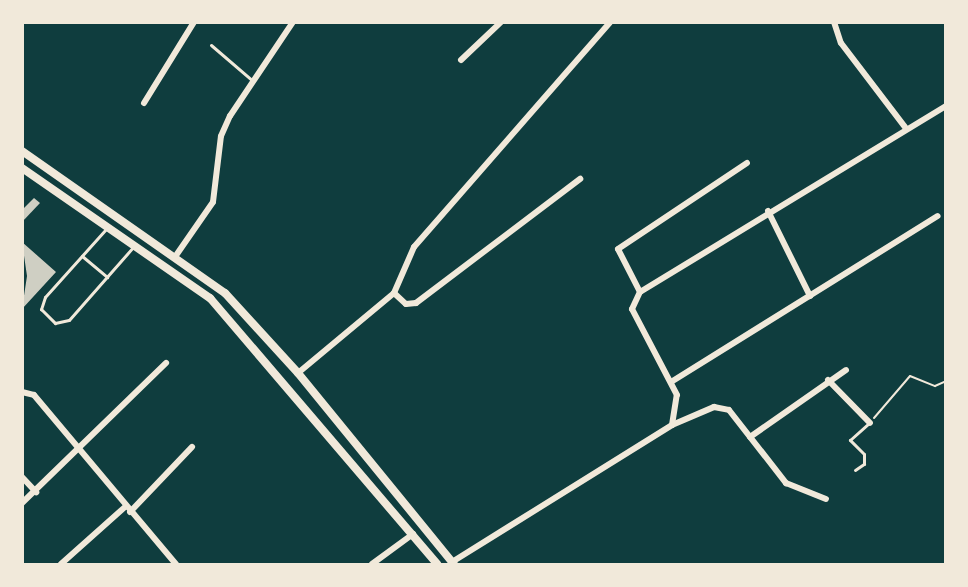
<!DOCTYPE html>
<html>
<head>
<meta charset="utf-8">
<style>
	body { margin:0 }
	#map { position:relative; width:968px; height:587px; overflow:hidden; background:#0f3d3e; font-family:"Fira Sans Condensed",sans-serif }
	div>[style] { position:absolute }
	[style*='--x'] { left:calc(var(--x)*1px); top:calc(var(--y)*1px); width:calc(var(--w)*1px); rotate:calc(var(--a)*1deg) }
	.building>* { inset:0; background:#cfcfc3 }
	.path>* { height:2px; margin:-1px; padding:0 1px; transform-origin:1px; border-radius:1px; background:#f1e9da }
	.service>* { height:3px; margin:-1.5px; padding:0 1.5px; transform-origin:1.5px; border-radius:1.5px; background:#f1e9da }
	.minor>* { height:6px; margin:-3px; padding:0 3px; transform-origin:3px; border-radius:3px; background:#f1e9da }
	.tertiary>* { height:8px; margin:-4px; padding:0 4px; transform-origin:4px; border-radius:4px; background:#f1e9da }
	span { translate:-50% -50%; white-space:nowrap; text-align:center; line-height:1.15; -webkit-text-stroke:6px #f1e9da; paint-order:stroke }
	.frame { position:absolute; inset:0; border:24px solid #f1e9da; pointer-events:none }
</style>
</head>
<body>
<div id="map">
	<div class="building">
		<i style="clip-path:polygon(34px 198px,40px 203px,22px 222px,22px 210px)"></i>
		<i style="clip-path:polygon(22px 242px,56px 272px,22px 309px,27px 276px)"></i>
	</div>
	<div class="path">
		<i style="--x:874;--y:418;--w:55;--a:-49.4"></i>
		<i style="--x:910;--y:376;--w:27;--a:22"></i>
		<i style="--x:935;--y:386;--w:12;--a:-24"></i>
	</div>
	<div class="service">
		<i style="--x:211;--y:45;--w:55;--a:40.6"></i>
		<i style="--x:106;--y:229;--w:91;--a:131.9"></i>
		<i style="--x:45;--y:297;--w:13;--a:108"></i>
		<i style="--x:41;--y:309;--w:20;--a:45"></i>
		<i style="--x:55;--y:323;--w:14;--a:-12"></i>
		<i style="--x:69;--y:320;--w:98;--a:-48.7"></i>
		<i style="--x:82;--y:256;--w:33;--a:40"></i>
		<i style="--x:855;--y:470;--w:11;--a:-34"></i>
		<i style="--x:864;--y:464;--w:10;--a:-90"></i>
		<i style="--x:864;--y:454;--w:20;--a:-135"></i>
		<i style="--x:850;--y:440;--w:25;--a:-42"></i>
	</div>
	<div class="minor">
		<i style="--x:834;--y:22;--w:22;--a:72"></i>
		<i style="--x:841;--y:43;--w:106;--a:52.7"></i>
		<i style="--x:461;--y:60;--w:55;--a:-43.5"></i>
		<i style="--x:144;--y:103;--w:95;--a:-58.3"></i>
		<i style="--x:768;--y:211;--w:95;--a:63.7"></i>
		<i style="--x:177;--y:254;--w:63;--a:-55.3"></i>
		<i style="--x:213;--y:202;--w:66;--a:-83.1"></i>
		<i style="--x:221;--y:136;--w:22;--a:-66"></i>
		<i style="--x:230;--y:116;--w:113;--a:-56.2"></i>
		<i style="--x:640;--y:292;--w:48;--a:-117.1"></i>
		<i style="--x:618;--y:249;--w:155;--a:-33.7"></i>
		<i style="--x:394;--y:293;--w:16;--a:43"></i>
		<i style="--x:406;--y:304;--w:10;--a:-6"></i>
		<i style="--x:416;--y:303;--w:206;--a:-37.1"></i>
		<i style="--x:298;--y:373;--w:125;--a:-39.8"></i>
		<i style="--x:394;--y:293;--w:50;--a:-66.5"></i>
		<i style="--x:414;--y:247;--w:298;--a:-48.9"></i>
		<i style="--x:828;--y:380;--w:60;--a:45.7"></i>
		<i style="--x:671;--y:382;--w:314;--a:-31.9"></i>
		<i style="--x:22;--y:392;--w:12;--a:14"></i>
		<i style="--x:34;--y:395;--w:221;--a:50"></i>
		<i style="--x:672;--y:425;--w:46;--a:-23.2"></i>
		<i style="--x:714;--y:407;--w:15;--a:11"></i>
		<i style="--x:729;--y:410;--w:93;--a:52"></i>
		<i style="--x:786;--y:483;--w:43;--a:21.8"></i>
		<i style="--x:750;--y:437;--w:117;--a:-34.9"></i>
		<i style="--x:22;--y:477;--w:21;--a:47"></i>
		<i style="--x:22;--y:503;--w:201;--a:-44.2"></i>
		<i style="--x:130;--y:512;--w:90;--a:-46.4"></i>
		<i style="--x:452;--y:562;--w:259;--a:-31.9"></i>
		<i style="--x:672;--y:425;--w:30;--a:-81"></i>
		<i style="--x:677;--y:395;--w:97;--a:-117.6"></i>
		<i style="--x:632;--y:309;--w:19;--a:-65"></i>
		<i style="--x:640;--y:292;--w:358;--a:-31.3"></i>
		<i style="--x:61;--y:564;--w:87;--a:-41.7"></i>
		<i style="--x:372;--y:564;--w:51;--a:-36.2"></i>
	</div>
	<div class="tertiary">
		<i style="--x:22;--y:151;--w:248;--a:35"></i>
		<i style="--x:225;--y:293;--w:108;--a:47.6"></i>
		<i style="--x:298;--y:373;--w:247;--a:50.8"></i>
		<i style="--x:22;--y:168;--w:229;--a:34.7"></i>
		<i style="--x:210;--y:298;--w:350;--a:49.5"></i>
	</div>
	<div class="frame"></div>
</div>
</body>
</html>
